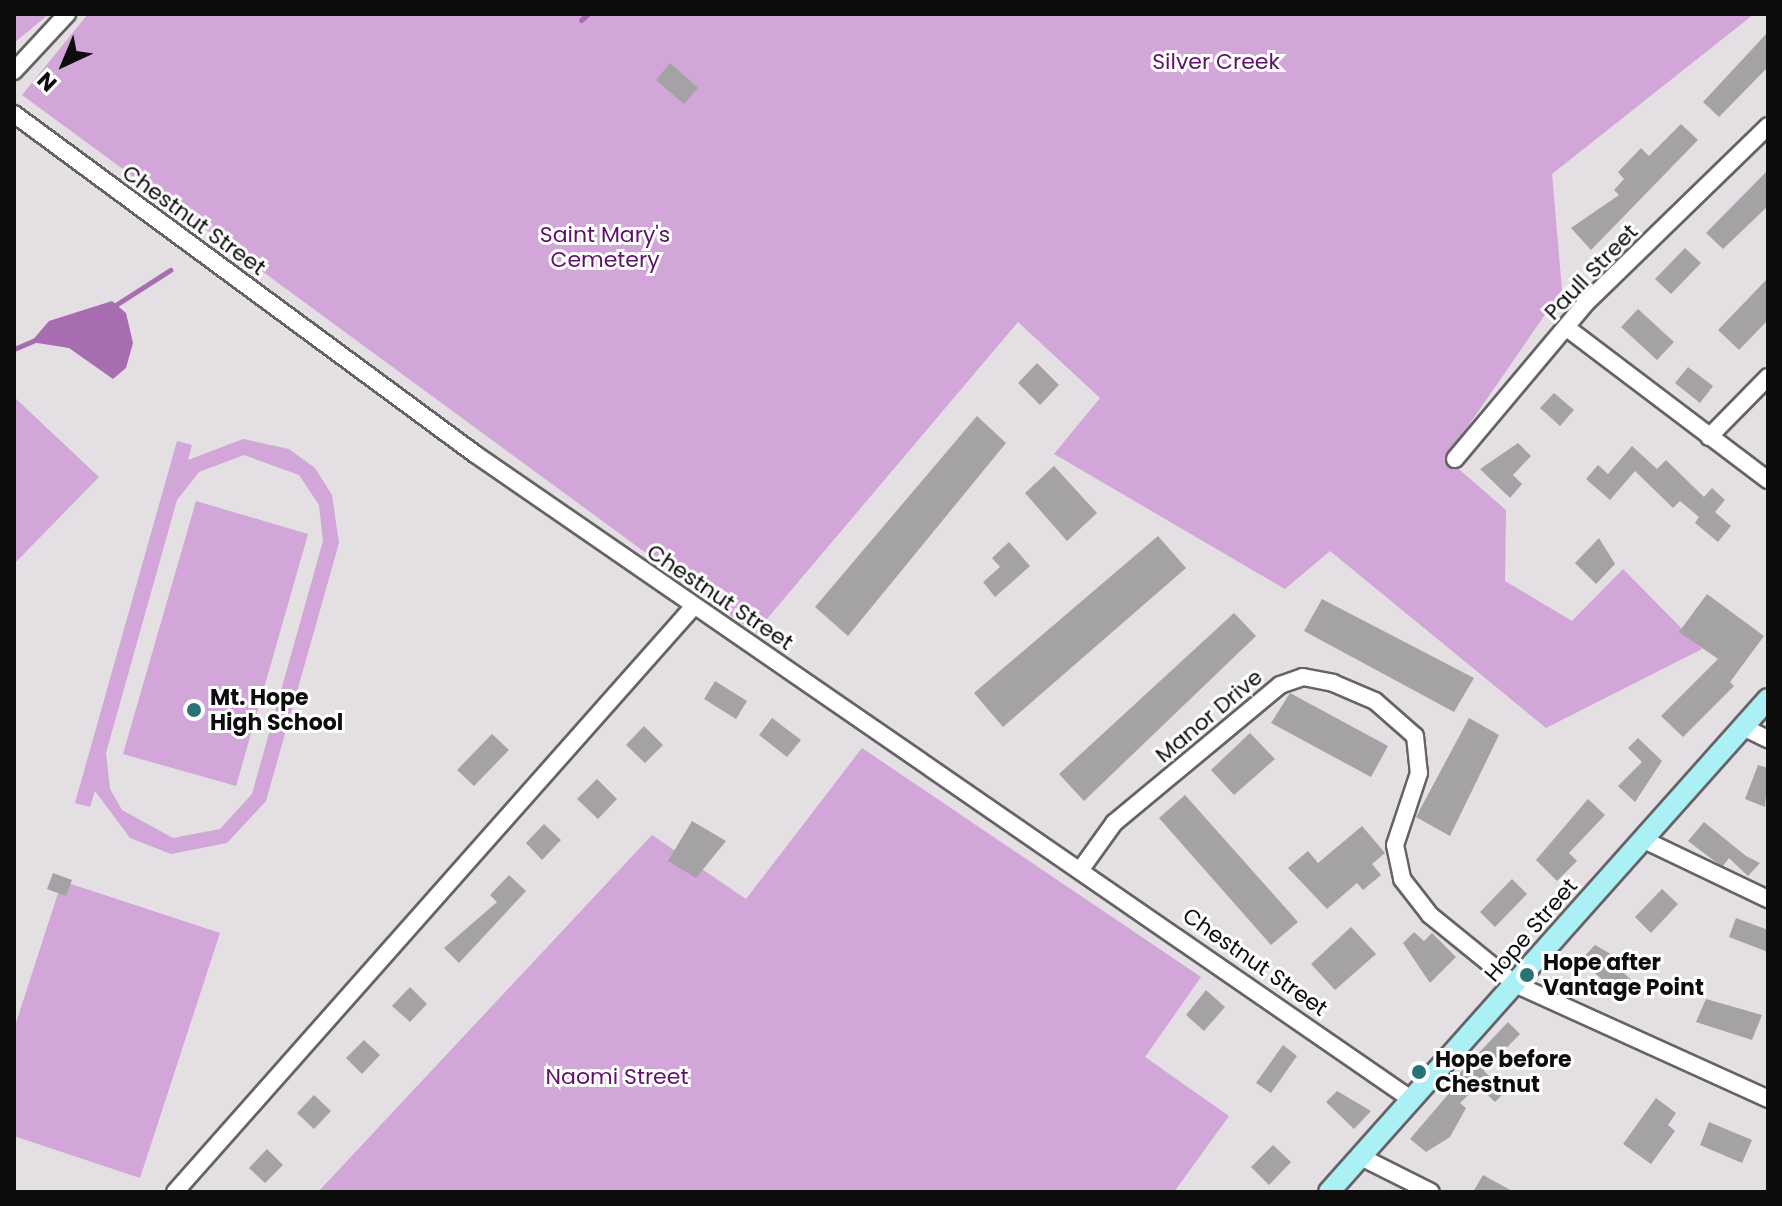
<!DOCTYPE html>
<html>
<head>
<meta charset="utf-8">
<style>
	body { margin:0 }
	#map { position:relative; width:1782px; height:1206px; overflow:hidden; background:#e3dfe3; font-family:Poppins,sans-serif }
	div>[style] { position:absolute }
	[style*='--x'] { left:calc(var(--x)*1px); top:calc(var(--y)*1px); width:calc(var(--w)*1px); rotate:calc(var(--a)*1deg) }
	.green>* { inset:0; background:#d2a6d8 }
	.water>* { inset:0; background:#a86db1 }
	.stream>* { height:5px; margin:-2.5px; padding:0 2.5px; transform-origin:2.5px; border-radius:2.5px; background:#a86db1 }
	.building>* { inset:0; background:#a5a2a6 }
	.roads { filter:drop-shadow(2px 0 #666366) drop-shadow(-2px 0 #666366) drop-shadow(0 2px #666366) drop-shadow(0 -2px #666366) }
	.minor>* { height:16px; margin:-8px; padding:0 8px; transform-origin:8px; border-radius:8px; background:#fff }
	.major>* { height:20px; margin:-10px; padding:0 10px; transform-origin:10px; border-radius:10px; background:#aaf0f4 }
	.dots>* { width:22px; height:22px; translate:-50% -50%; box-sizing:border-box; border:4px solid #fff; border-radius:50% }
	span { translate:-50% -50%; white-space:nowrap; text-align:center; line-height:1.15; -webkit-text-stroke:6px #fff; paint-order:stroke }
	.park-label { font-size:22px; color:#5e1369 }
	.street-label { font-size:22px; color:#0e0d0e }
	.poi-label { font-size:22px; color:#0e0d0e; font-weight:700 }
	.left { translate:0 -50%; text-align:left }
	.frame { position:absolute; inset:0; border:16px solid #0e0d0e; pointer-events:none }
	.north { position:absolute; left:24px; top:24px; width:80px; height:80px; -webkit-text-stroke:6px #fff; paint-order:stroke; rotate:224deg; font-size:22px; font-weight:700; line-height:32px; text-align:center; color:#0e0d0e }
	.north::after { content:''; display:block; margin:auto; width:28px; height:36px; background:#0e0d0e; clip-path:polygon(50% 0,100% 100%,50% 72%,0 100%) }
</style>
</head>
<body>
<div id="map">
	<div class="green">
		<i style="clip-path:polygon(14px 14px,49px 14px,14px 43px)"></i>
		<i style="clip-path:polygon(88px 14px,1754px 14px,1552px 174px,1562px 290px,1446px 458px,1506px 510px,1505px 581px,1572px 621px,1623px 569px,1702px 649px,1546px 728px,1330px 551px,1285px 589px,1054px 454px,1100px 398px,1018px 322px,755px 633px,22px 95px)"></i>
		<i style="clip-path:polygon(14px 397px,99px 477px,14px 564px)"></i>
		<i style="clip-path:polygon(evenodd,243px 439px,289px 449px,315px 468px,332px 495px,339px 543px,266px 801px,227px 843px,171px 854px,130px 838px,95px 791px,90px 807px,75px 803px,177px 441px,192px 445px,188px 460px,243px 439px,244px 455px,299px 475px,319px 505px,323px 541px,252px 794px,220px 829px,173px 838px,122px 810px,110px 789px,106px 753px,177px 500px,199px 472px,244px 455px)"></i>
		<i style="clip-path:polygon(196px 501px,308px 534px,236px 786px,123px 754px)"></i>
		<i style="clip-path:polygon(862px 748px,1201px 977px,1145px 1057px,1229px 1116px,1174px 1192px,318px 1192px,652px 835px,746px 899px)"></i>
		<i style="clip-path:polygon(62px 881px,220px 933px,140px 1178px,14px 1136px,14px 1029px)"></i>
	</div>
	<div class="water">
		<i style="clip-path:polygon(112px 301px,126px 313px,133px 343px,126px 368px,113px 379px,69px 348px,31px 342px,49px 321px)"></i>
	</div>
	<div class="stream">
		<i style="--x:581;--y:20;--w:9;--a:-41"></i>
		<i style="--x:114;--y:306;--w:67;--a:-32.7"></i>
		<i style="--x:14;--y:349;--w:23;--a:-23"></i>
	</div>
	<div class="building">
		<i style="clip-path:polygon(1768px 32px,1768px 67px,1719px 117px,1703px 102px)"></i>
		<i style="clip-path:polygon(670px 63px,698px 88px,684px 104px,656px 80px)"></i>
		<i style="clip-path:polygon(1681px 124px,1698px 140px,1591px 250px,1571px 228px,1619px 195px,1614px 190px,1624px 179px,1618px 172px,1641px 148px,1649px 156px)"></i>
		<i style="clip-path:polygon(1768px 170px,1768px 206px,1723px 249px,1706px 233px)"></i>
		<i style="clip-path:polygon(1685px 248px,1701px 263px,1671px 294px,1655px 279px)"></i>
		<i style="clip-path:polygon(1768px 278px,1768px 320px,1739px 350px,1718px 330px)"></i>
		<i style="clip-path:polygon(1638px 309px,1674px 342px,1657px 360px,1621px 327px)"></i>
		<i style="clip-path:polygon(1037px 363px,1059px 385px,1040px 405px,1018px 383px)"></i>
		<i style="clip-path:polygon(1688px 367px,1713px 386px,1700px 403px,1675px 383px)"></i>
		<i style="clip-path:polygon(1554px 393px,1574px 410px,1560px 426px,1540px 408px)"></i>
		<i style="clip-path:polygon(977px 416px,1006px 443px,848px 636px,815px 607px)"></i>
		<i style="clip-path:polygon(1518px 443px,1531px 456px,1513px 475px,1522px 484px,1510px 498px,1480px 469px)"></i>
		<i style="clip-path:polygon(1632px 446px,1657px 469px,1666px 460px,1704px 497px,1712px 488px,1725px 500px,1715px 512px,1731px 526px,1718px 542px,1695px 523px,1699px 517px,1680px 501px,1673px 508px,1635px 471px,1610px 500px,1586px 479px,1598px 465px,1608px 474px)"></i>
		<i style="clip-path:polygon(1054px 466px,1097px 513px,1067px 541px,1025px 493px)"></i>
		<i style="clip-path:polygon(1158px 536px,1186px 568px,1003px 727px,974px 693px)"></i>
		<i style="clip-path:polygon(1599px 538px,1615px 564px,1596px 584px,1575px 563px)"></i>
		<i style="clip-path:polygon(1009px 542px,1030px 566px,995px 597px,983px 582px,1000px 567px,992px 558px)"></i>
		<i style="clip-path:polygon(1707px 594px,1764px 636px,1730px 682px,1734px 686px,1683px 737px,1661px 716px,1718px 659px,1679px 632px)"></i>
		<i style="clip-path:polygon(1322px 599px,1474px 678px,1454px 712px,1304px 631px)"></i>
		<i style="clip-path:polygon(1234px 613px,1256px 636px,1084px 801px,1059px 774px)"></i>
		<i style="clip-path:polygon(715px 681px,747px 701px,736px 719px,704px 699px)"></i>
		<i style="clip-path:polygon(1290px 693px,1388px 746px,1371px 777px,1271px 723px)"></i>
		<i style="clip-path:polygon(772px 718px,801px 740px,787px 757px,759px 735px)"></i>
		<i style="clip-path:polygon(1469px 718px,1499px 735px,1450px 836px,1416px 817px)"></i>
		<i style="clip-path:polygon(644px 726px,663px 745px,645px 763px,626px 745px)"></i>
		<i style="clip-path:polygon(1250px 733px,1275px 759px,1234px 795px,1211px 770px)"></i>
		<i style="clip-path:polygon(492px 734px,509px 750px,474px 786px,457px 770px)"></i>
		<i style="clip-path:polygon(1638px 738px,1662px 761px,1635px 802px,1618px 786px,1642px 762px,1628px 748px)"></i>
		<i style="clip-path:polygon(1758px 765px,1768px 768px,1765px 807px,1745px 799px)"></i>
		<i style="clip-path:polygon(597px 779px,617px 799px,598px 819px,577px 799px)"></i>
		<i style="clip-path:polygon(1185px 795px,1298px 922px,1271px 945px,1159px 818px)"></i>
		<i style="clip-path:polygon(1588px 799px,1605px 815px,1569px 853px,1577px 861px,1557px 881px,1536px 860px)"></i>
		<i style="clip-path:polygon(692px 821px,726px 841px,696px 878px,668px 861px)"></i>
		<i style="clip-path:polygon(1704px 822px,1746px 856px,1760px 863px,1748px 876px,1729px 858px,1723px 866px,1713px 860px,1688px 841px)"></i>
		<i style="clip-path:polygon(544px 824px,561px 840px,542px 860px,526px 843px)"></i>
		<i style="clip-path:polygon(1362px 826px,1385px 853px,1372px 864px,1381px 875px,1363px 890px,1357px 883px,1327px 909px,1288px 868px,1308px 851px,1318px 863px)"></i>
		<i style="clip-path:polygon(53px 873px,72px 880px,66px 896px,47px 889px)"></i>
		<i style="clip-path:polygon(509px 875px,526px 891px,459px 963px,444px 948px,497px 902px,490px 895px)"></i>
		<i style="clip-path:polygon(1512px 879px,1527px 894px,1495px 927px,1480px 912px)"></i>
		<i style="clip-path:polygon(1662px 889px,1678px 904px,1651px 933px,1635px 917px)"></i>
		<i style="clip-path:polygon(1736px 918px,1768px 930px,1768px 952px,1729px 937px)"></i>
		<i style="clip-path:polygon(1351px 927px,1376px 954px,1335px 990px,1311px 964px)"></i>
		<i style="clip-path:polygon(1414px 932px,1424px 941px,1432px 933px,1456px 957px,1430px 983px,1403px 943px)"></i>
		<i style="clip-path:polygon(1595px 945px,1623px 961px,1617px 967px,1638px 986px,1626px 999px,1580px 961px)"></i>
		<i style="clip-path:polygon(410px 987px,427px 1004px,410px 1022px,392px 1006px)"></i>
		<i style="clip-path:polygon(1206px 990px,1225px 1007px,1204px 1031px,1186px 1015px)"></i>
		<i style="clip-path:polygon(1706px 999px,1762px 1015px,1752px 1040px,1696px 1022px)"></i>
		<i style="clip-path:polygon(1508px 1022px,1520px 1034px,1484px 1071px,1505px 1092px,1495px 1102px,1478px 1086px,1460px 1103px,1466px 1108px,1450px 1137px,1426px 1152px,1410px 1139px,1457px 1084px,1453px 1080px)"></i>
		<i style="clip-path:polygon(364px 1040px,380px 1055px,362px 1074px,346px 1058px)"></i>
		<i style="clip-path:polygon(1283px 1045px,1297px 1056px,1271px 1093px,1256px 1083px)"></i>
		<i style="clip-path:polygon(1337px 1091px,1371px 1111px,1354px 1129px,1326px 1102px)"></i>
		<i style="clip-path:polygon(314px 1095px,331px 1111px,314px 1129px,297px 1113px)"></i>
		<i style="clip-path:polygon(1656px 1098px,1676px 1113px,1668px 1125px,1675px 1131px,1651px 1164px,1623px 1144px)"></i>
		<i style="clip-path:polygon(1709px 1122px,1752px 1140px,1742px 1163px,1700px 1145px)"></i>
		<i style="clip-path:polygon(1273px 1145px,1291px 1162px,1269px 1185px,1251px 1167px)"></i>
		<i style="clip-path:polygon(267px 1149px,283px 1165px,265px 1183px,249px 1168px)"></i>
		<i style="clip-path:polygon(1483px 1175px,1514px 1192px,1473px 1192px)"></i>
	</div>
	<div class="roads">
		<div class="minor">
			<i style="--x:14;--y:71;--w:78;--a:-47.1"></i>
			<i style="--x:14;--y:114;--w:573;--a:36.41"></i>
			<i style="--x:475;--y:454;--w:1138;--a:34.58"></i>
			<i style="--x:1567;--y:328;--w:252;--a:37.1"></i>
			<i style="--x:1709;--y:437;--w:84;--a:-45.5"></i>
			<i style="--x:1455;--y:459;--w:202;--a:-50"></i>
			<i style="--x:1585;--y:304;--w:255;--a:-44.2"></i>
			<i style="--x:1743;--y:727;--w:28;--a:26"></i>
			<i style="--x:1642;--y:839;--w:140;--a:25.5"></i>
			<i style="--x:1081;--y:869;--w:57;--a:-54.3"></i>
			<i style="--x:1114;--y:823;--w:216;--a:-39.7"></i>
			<i style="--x:1280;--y:685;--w:24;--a:-19"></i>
			<i style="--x:1303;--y:677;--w:31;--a:11"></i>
			<i style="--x:1333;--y:683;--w:46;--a:23.2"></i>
			<i style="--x:1375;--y:701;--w:53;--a:41.2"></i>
			<i style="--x:1415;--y:736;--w:37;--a:84"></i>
			<i style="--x:1419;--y:773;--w:76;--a:108.4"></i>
			<i style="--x:1395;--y:845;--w:35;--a:78"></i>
			<i style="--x:1402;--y:879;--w:46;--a:52.1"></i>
			<i style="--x:1430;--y:915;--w:109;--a:39.1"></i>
			<i style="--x:1515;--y:984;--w:278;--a:24.4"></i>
			<i style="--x:1361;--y:1157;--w:78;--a:26.6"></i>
			<i style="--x:175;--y:1192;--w:783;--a:-48.47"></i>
		</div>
		<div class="major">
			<i style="--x:1329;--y:1192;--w:660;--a:-48.32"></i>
		</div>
	</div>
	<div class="dots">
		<i style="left:194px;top:710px;background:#297377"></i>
		<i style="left:1527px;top:975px;background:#297377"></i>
		<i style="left:1419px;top:1072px;background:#297377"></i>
	</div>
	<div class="park-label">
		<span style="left:1216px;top:62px">Silver Creek</span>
		<span style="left:605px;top:247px">Saint Mary's<br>Cemetery</span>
		<span style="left:617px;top:1077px">Naomi Street</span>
	</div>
	<div class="street-label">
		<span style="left:194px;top:220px;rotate:36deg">Chestnut Street</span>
		<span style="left:1591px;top:272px;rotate:-46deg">Paull Street</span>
		<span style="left:720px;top:597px;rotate:34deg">Chestnut Street</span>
		<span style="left:1209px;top:716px;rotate:-40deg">Manor Drive</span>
		<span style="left:1531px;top:930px;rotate:-49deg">Hope Street</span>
		<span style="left:1255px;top:962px;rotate:35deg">Chestnut Street</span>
	</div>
	<div class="poi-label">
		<span class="left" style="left:210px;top:710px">Mt. Hope<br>High School</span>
		<span class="left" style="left:1543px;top:975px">Hope after<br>Vantage Point</span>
		<span class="left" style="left:1435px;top:1072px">Hope before<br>Chestnut</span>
	</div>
	<div class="frame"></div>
	<div class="north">N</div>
</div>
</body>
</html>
